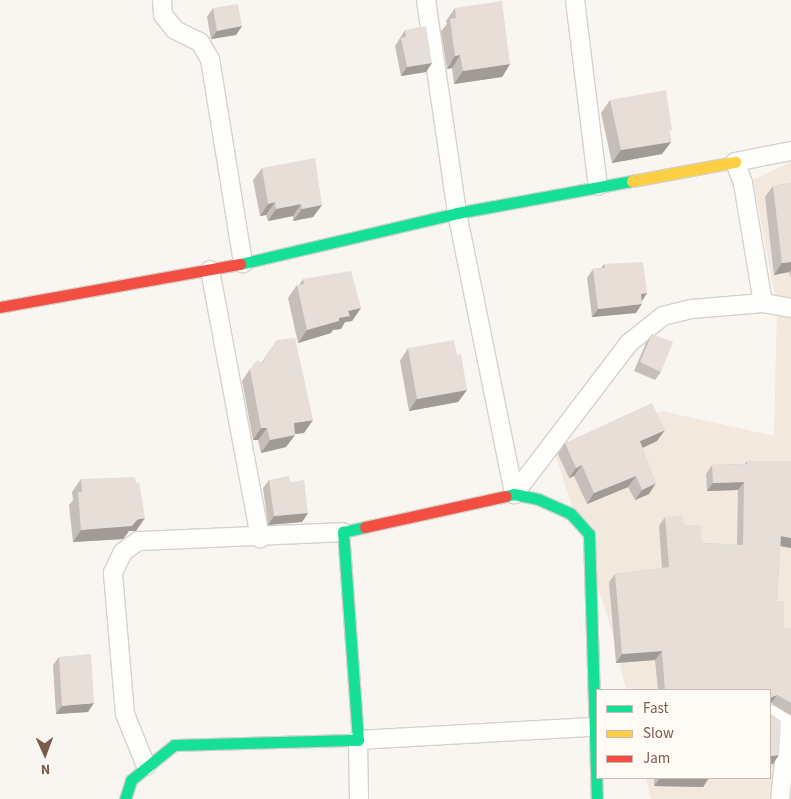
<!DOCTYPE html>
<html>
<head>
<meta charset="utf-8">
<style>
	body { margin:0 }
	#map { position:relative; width:791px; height:799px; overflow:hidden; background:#f9f5f0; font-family:"Source Sans 3",sans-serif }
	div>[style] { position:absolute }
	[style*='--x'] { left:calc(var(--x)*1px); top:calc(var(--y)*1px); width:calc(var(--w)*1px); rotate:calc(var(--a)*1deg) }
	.residential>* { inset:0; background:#f2e8de }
	.roads { filter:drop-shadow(1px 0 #d7d1cb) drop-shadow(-1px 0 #d7d1cb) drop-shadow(0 1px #d7d1cb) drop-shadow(0 -1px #d7d1cb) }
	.street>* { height:18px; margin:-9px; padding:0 9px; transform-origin:9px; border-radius:9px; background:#fefefd }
	.fast>* { height:11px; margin:-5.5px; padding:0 5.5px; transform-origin:5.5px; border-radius:5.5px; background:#16e098 }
	.slow>* { height:11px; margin:-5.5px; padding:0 5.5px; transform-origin:5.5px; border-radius:5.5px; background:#ffcf43 }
	.jam>* { height:11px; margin:-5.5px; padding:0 5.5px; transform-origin:5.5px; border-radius:5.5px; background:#f24e42 }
	.wall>* { inset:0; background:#c6bfb9 }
	.shaded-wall>* { inset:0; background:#a19b96 }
	.building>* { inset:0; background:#e6ded7 }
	span { translate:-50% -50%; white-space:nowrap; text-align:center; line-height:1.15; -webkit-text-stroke:4px #fffaf3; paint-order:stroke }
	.legend { position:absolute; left:596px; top:689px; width:175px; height:90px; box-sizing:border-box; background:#fffaf3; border:1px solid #cabbb1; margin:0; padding:6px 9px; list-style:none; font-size:15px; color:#7a5c4d }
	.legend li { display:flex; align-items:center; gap:10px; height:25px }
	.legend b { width:25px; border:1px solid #cabbb1 }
	.north { position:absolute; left:20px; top:729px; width:50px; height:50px; -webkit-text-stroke:4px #fffaf3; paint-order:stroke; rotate:178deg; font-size:14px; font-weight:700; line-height:20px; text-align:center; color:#7a5c4d }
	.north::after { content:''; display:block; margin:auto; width:18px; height:22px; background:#7a5c4d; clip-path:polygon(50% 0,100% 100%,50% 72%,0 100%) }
</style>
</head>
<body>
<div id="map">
	<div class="residential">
		<i style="clip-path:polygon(791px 162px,791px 799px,651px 799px,646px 778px,770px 778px,770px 690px,626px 690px,614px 638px,555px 453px,662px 411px,774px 436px,777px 306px,753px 180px)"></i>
	</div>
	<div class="roads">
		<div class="street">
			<i style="--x:162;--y:0;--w:15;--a:86"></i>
			<i style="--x:163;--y:15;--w:19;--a:51"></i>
			<i style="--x:175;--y:30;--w:28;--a:26"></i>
			<i style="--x:200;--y:42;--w:20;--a:60"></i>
			<i style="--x:210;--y:59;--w:207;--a:80.8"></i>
			<i style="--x:426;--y:0;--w:215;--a:81.7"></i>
			<i style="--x:457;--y:213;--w:287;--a:78.5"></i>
			<i style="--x:575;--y:0;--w:187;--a:83"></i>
			<i style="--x:210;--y:270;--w:273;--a:79.4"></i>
			<i style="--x:763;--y:303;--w:28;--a:10"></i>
			<i style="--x:514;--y:494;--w:190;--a:-52.7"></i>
			<i style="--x:629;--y:343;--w:43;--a:-38.5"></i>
			<i style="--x:663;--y:316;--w:30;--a:-14"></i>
			<i style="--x:692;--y:309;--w:71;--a:-4.8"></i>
			<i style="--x:763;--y:303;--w:122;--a:-99.5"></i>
			<i style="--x:743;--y:183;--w:22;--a:-111"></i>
			<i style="--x:735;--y:162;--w:57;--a:-11.1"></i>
			<i style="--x:770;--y:714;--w:17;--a:31"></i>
			<i style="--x:785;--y:723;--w:12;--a:81"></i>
			<i style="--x:787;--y:735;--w:64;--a:96.2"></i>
			<i style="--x:146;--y:766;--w:56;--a:-112"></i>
			<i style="--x:125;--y:714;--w:142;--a:-94.9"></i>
			<i style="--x:113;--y:573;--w:23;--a:-65"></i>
			<i style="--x:123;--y:552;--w:19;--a:-36"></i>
			<i style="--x:138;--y:541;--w:205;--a:-2.5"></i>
			<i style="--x:359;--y:799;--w:59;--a:-91"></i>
			<i style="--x:358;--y:740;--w:235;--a:-3.2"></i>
		</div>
		<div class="fast">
			<i style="--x:240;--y:264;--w:223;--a:-13.2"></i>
			<i style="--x:457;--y:213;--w:178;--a:-10.4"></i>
			<i style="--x:506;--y:496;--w:8;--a:-14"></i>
			<i style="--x:514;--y:494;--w:25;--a:12"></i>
			<i style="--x:538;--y:499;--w:36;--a:24"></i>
			<i style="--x:571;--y:514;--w:27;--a:48"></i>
			<i style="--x:589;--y:534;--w:265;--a:88.3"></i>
			<i style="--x:125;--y:799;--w:20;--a:-72"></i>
			<i style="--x:131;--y:780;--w:55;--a:-39.1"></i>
			<i style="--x:174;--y:745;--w:184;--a:-1.6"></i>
			<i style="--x:358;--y:740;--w:209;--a:-94.1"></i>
			<i style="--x:343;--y:532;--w:23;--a:-13"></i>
		</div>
		<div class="slow">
			<i style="--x:632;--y:181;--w:105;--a:-10.5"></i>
		</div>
		<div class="jam">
			<i style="--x:0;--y:307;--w:244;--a:-10.2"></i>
			<i style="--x:365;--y:527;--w:144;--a:-12.4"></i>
		</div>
	</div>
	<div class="wall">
		<i style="clip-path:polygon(213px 8px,242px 26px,236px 35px,211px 39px,207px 17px)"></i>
		<i style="clip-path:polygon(455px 8px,510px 64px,502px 77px,454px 84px,452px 68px,447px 69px,441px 31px,447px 24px,446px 21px)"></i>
		<i style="clip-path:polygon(405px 30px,432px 63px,426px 72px,401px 76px,395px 46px)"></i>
		<i style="clip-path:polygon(610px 100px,670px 134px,671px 142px,662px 154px,612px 163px,601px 113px)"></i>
		<i style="clip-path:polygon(262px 168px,322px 205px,313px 217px,293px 221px,293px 216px,268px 221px,266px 215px,260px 216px,253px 180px)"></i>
		<i style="clip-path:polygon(791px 183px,791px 278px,789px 272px,774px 275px,765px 197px,773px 186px)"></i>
		<i style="clip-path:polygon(604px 264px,647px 293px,642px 301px,636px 313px,592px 317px,587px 278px,593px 269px,601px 268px)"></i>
		<i style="clip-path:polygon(303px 279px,361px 308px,352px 321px,345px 322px,341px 329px,333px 330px,331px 333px,298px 343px,288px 298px,297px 285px,299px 285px)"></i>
		<i style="clip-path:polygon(652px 334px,661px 372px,655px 380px,634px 371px,646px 343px)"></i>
		<i style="clip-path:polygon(277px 340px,304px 433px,295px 434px,295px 435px,286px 447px,261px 453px,258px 440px,253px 440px,242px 381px,250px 369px,262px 362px)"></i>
		<i style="clip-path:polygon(408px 348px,457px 355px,467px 390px,458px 402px,409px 411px,400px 361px)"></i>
		<i style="clip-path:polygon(657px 441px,643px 448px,649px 494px,635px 500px,628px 487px,587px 504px,574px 476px,569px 478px,558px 454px,565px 443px)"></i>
		<i style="clip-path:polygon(747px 461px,791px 461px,791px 548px,780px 546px,777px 601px,784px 628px,791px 628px,791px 715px,771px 703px,770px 690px,658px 690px,655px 660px,616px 663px,609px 582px,615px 574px,662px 568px,659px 526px,665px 517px,684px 525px,702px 543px,737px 545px,738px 490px,707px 491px,706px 474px,712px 465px,745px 464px)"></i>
		<i style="clip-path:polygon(81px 479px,136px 531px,129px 531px,123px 539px,73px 542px,69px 505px,73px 500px,72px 492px)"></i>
		<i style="clip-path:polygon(269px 480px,290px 482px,308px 513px,302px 522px,268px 525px,263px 488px)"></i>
		<i style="clip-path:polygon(59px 657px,88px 712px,56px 714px,53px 665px)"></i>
		<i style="clip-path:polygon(654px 778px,709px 778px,703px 787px,654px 786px)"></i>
	</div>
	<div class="shaded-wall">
		<i style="clip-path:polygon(242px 26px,236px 35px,211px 39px,217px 31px)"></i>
		<i style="clip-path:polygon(460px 55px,452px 68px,447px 69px,455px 56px)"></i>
		<i style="clip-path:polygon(432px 63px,426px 72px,401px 76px,407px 67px)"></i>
		<i style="clip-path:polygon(510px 64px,502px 77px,454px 84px,463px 71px)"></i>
		<i style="clip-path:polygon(671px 142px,662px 154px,612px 163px,621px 150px)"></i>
		<i style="clip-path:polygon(275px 202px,266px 215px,260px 216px,268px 204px)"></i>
		<i style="clip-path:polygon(301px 204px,293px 216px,268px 221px,276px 209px)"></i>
		<i style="clip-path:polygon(322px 205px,313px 217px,293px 221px,302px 209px)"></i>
		<i style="clip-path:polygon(791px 262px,791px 270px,789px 272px,774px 275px,782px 263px)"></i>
		<i style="clip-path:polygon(647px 293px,641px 302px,641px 294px)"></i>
		<i style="clip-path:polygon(642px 304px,636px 313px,592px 317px,598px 309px)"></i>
		<i style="clip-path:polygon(361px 308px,352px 321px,345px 322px,341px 329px,333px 330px,331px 333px,298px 343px,307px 330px,339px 318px,348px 311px)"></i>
		<i style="clip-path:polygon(467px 390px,458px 402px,409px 411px,417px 399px)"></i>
		<i style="clip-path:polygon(313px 420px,304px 433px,285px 435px,294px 423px)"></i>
		<i style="clip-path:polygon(261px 428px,267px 428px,258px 440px,253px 440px)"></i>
		<i style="clip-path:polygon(665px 430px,657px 441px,633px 452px,640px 441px)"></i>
		<i style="clip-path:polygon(295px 435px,286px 447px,261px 453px,270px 440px)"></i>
		<i style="clip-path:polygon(582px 465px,574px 476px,569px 478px,576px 468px)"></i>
		<i style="clip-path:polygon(636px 476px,628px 487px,587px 504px,594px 493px)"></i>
		<i style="clip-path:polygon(744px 482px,738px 490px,707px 491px,713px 483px)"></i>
		<i style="clip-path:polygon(656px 483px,649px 494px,635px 500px,642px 490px)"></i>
		<i style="clip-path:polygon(308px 513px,302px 522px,268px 525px,274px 516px)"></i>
		<i style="clip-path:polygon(145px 518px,136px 531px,129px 531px,123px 539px,73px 542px,81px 530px)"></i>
		<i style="clip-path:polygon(781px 536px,791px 538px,791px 548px,775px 545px)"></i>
		<i style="clip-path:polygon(662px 651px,655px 660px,616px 663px,622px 654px)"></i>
		<i style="clip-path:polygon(777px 695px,771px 703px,770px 704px,770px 698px)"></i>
		<i style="clip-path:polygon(94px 703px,88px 712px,56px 714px,62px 706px)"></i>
		<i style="clip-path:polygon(779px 755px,773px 764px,770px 764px,770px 756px)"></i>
		<i style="clip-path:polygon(660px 778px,709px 778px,703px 787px,654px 786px)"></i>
	</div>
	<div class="building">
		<i style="clip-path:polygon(502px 1px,510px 64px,463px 71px,460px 55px,455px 56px,450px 19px,456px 18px,455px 8px)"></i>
		<i style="clip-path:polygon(238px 4px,242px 26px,217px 31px,213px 8px)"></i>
		<i style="clip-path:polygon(426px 26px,432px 63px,407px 67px,401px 38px,406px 37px,405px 30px)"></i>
		<i style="clip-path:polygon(666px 90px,672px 130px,669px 131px,671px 142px,621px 150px,610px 100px)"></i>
		<i style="clip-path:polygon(315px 158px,322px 205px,302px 209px,301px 204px,276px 209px,275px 202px,268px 204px,262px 168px)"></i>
		<i style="clip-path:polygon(791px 183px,791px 262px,782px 263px,773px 186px)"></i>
		<i style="clip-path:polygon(643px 262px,647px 293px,641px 294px,642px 304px,598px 309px,593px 269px,605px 268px,604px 264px)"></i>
		<i style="clip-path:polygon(351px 271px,361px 308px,348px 311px,350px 316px,339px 318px,339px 321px,307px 330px,297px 285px,304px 284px,303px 279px)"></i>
		<i style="clip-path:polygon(652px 334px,673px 342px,661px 372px,640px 362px)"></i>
		<i style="clip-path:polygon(295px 338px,313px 420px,294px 423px,295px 435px,270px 440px,267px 428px,261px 428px,250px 369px,257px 360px,262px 363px,277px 340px)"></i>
		<i style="clip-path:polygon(454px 340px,457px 355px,461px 354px,467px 390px,417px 399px,408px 348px)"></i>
		<i style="clip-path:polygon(652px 403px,665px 430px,640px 441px,656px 483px,642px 490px,636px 476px,594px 493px,582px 465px,576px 468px,565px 443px)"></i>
		<i style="clip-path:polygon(747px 461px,791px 461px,791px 538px,781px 536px,777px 601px,784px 601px,784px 628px,791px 628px,791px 703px,777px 695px,770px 698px,770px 690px,665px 690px,662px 651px,622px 654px,615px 574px,669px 567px,665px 517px,682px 515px,684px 525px,700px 525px,702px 543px,743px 545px,744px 482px,713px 483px,712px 465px,747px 464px)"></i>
		<i style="clip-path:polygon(289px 476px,290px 482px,304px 480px,308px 513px,274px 516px,269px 480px)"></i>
		<i style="clip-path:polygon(135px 477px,136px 483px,139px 482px,145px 518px,138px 519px,132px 526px,81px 530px,78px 492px,82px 492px,81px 479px)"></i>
		<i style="clip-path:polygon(91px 654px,94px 703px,62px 706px,59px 657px)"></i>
		<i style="clip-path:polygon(770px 713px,781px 721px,779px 755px,770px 756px)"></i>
	</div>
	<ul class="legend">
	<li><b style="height:6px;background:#16e098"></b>Fast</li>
	<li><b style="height:6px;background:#ffcf43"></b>Slow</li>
	<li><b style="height:6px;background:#f24e42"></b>Jam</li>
	</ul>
	<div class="north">N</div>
</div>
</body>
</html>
